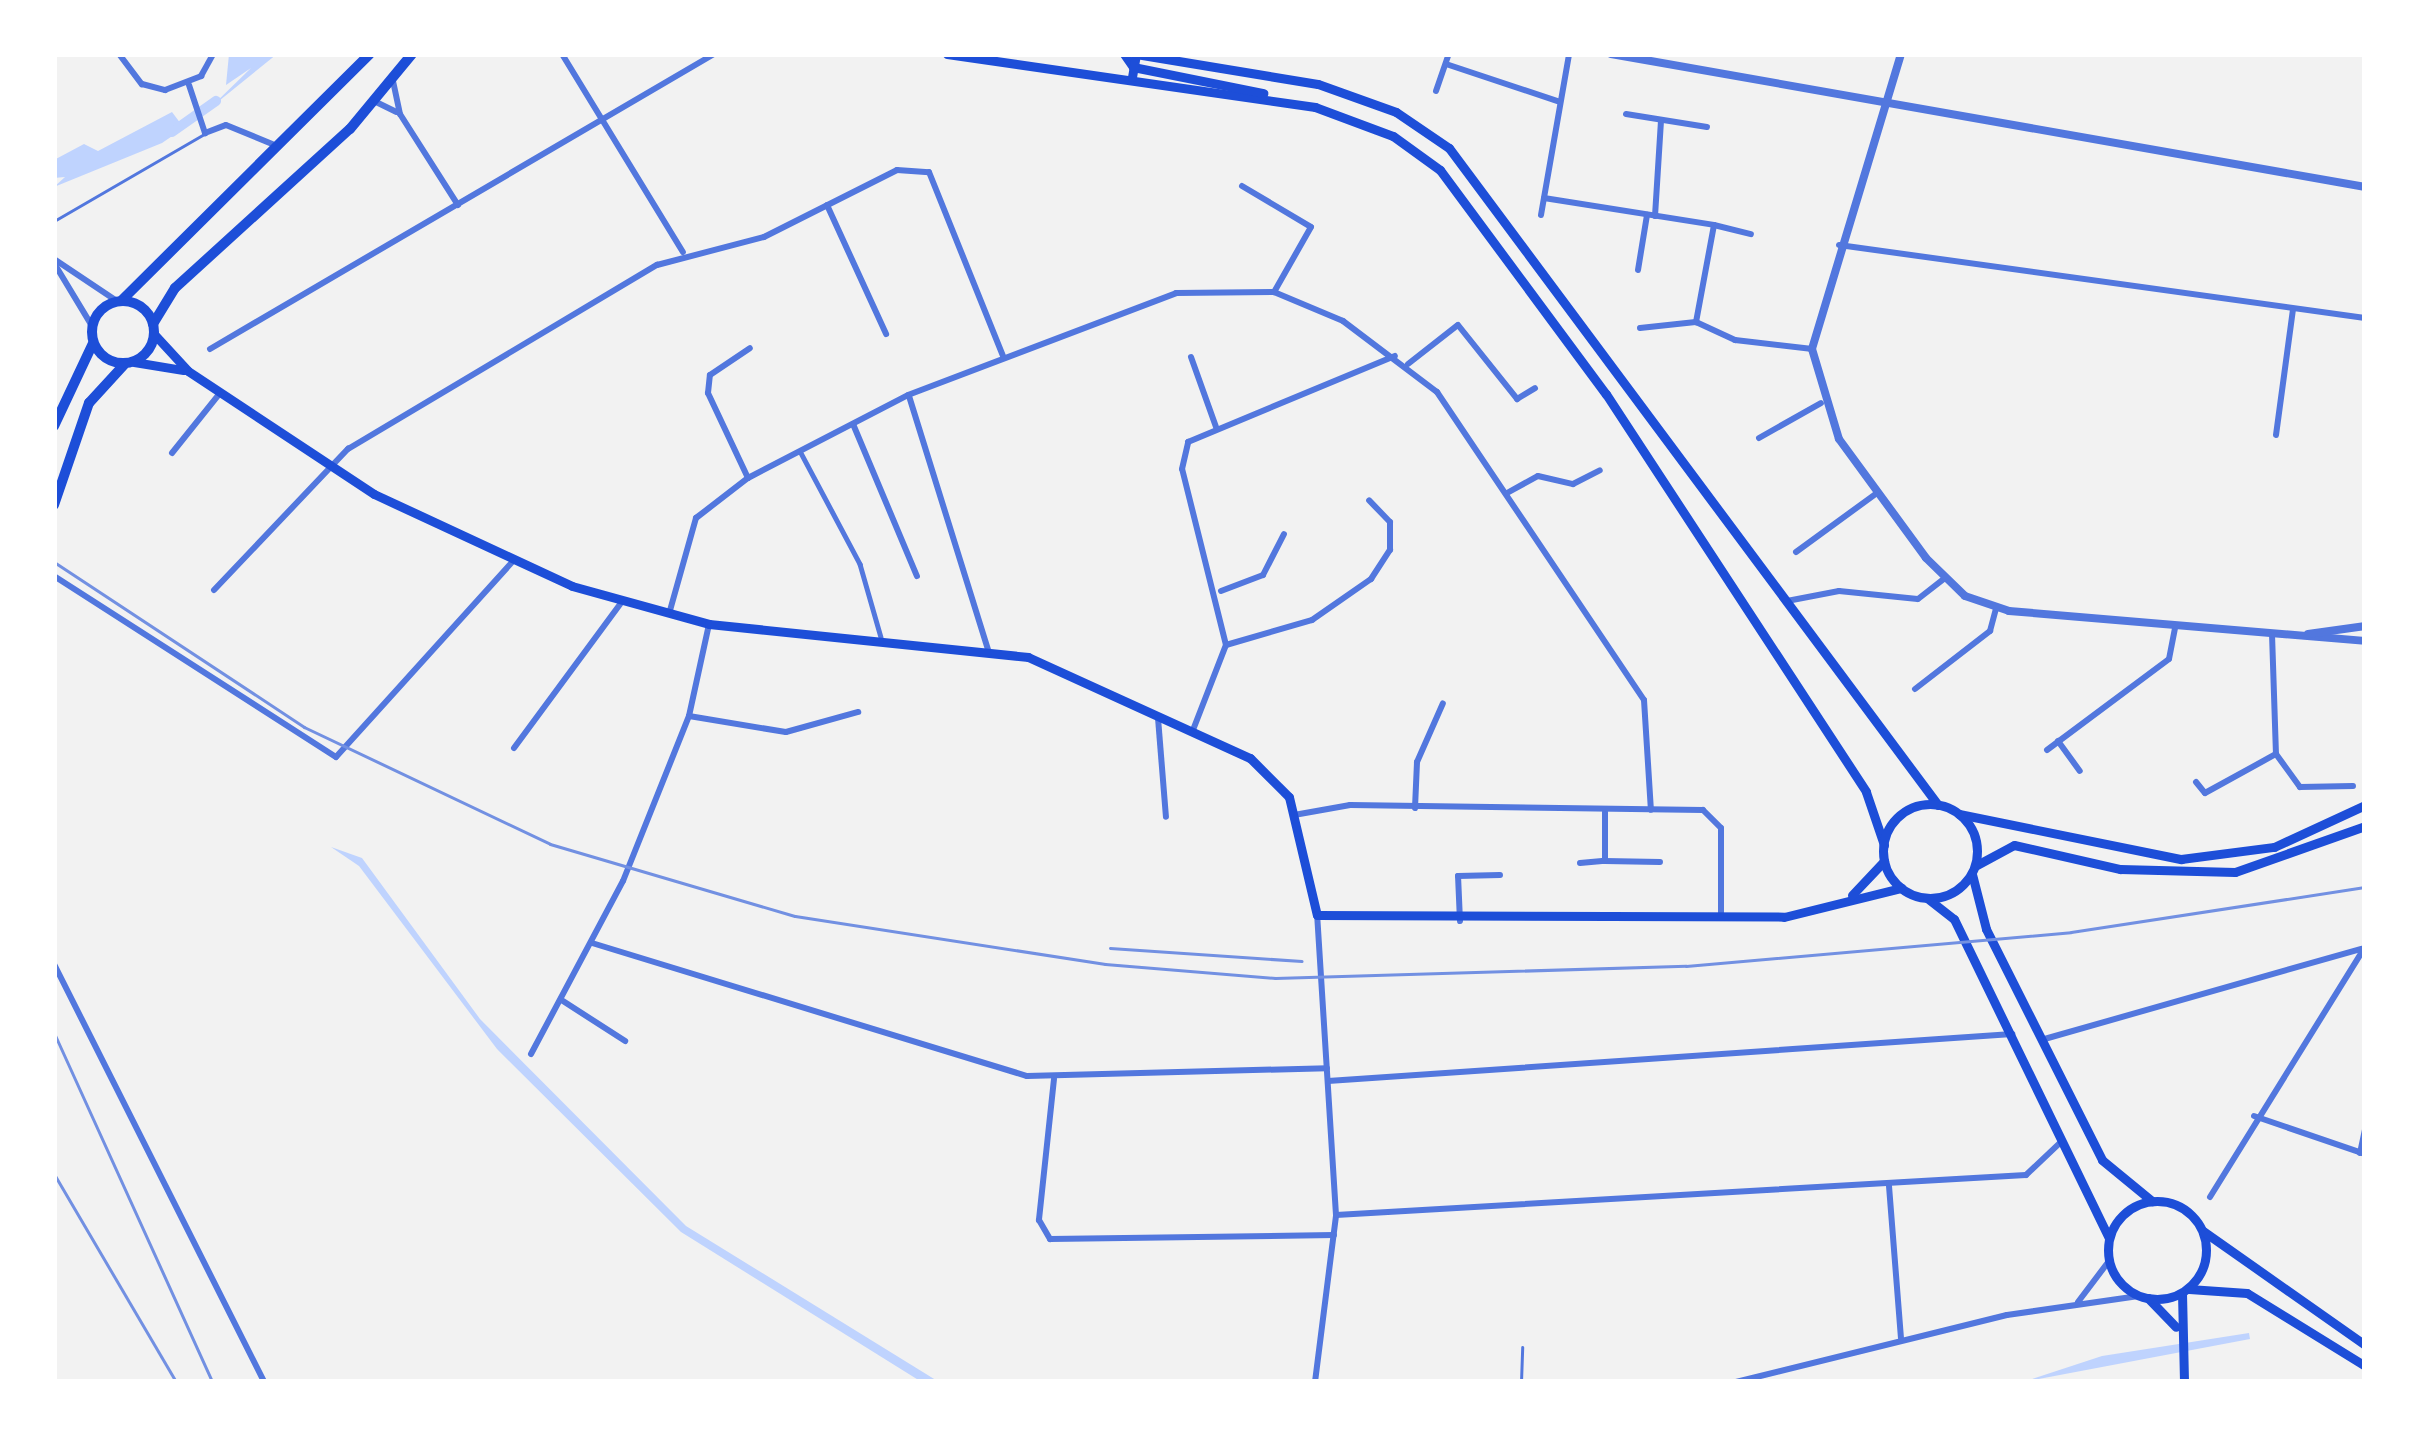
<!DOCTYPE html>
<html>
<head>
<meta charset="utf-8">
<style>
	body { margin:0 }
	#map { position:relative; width:2419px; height:1436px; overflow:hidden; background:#f2f2f2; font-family:"Roboto Serif",serif }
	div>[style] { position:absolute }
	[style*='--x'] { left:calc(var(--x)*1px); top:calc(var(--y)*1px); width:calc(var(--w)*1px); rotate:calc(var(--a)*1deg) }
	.water>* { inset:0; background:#bfd3fe }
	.canal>* { height:10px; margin:-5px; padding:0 5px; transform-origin:5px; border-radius:5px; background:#bfd3fe }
	.service>* { height:3px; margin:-1.5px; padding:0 1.5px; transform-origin:1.5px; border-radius:1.5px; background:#5277de }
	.pedestrian>* { height:4.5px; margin:-2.25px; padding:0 2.25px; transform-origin:2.25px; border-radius:2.25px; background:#5277de }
	.minor>* { height:6px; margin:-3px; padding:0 3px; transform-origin:3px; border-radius:3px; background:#5277de }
	.tertiary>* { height:8px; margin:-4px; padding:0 4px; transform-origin:4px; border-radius:4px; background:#5277de }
	.secondary>* { height:9px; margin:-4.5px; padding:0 4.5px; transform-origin:4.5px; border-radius:4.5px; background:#1d4ed8 }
	.primary>* { height:9px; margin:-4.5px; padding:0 4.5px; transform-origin:4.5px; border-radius:4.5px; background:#1d4ed8 }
	.primary>.ring { margin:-4.5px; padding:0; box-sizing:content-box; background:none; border:9px solid #1d4ed8; border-radius:50% }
	.trunk>* { height:10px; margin:-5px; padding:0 5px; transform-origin:5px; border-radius:5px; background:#1d4ed8 }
	.trunk>.ring { margin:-5px; padding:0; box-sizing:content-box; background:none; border:10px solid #1d4ed8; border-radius:50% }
	.rail>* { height:3px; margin:-1.5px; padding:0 1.5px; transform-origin:1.5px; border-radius:1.5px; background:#7290e2 }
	span { translate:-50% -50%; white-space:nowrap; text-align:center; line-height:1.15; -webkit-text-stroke:9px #fff; paint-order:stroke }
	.frame { position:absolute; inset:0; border:57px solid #fff; pointer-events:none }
</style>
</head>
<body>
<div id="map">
	<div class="water">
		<i style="clip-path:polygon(229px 54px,277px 54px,209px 109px,251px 68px,226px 85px)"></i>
		<i style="clip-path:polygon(172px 112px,184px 128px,162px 143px,54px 187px,65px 177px,54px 178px,54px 160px,84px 144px,98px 151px)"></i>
		<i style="clip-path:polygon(331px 847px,362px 858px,480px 1019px,686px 1226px,939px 1382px,920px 1381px,681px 1232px,497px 1049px,359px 866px)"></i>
		<i style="clip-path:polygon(2249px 1333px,2250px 1339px,2023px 1382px,2102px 1356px)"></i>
	</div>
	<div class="canal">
		<i style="--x:172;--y:132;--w:54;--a:-35.2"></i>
	</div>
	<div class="service">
		<i style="--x:54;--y:221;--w:173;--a:-30.1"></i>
		<i style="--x:1521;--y:1382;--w:35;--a:-88"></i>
	</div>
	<div class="pedestrian">
		<i style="--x:800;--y:451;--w:128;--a:62"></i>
		<i style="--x:860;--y:564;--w:76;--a:74"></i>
	</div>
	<div class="minor">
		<i style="--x:119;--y:54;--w:38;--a:53"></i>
		<i style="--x:142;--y:84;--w:24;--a:15"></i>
		<i style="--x:165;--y:90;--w:39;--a:-21"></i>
		<i style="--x:201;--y:76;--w:25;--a:-61"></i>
		<i style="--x:562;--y:54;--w:232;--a:58.6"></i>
		<i style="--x:1446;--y:64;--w:120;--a:18.4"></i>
		<i style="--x:393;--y:81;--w:34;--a:78"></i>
		<i style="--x:400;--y:114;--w:108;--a:57.5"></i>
		<i style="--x:189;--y:85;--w:51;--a:71.6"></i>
		<i style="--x:205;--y:133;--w:22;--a:-21"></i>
		<i style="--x:226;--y:125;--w:50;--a:22.4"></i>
		<i style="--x:1436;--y:91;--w:39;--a:-71"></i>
		<i style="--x:374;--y:101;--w:25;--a:26"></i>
		<i style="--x:1626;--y:114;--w:82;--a:9.1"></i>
		<i style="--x:1242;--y:186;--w:80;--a:30.7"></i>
		<i style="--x:1311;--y:227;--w:75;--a:119.6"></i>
		<i style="--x:1544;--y:198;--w:172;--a:9"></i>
		<i style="--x:1714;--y:225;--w:99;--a:100.5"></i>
		<i style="--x:827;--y:205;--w:142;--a:65.4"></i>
		<i style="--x:1541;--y:215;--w:163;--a:-80.1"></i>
		<i style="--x:1655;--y:216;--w:96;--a:-86.4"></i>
		<i style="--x:1714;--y:225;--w:38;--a:14"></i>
		<i style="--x:1839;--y:245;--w:531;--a:7.9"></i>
		<i style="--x:54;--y:259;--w:76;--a:33.7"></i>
		<i style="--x:54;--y:263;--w:74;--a:58.9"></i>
		<i style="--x:1638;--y:270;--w:56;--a:-80.7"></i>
		<i style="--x:1696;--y:322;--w:43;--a:24.8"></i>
		<i style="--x:1735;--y:340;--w:78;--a:6.7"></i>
		<i style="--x:1640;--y:328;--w:56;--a:-6.1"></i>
		<i style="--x:210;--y:349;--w:584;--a:-30.34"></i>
		<i style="--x:1191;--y:357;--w:74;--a:70.3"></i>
		<i style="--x:1408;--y:364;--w:63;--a:-38"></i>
		<i style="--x:1458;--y:325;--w:95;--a:51.4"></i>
		<i style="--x:1517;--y:399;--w:21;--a:-31"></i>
		<i style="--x:909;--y:396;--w:266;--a:72.7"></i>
		<i style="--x:853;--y:424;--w:165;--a:67.2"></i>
		<i style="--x:2276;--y:435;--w:126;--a:-82.3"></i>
		<i style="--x:1759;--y:438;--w:71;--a:-29.4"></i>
		<i style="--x:172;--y:453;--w:77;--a:-51.3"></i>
		<i style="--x:748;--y:478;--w:94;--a:-115.2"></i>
		<i style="--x:708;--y:393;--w:18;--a:-84"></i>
		<i style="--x:710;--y:375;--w:48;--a:-34"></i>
		<i style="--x:1507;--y:493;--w:35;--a:-29"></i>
		<i style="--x:1538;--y:476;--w:36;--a:13"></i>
		<i style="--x:1573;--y:484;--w:30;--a:-27"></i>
		<i style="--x:1796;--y:552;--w:100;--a:-36.1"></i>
		<i style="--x:54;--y:576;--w:335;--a:32.7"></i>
		<i style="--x:336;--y:757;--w:263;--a:-47.9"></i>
		<i style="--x:214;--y:590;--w:195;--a:-46.5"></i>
		<i style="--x:348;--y:449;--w:360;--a:-30.8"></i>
		<i style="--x:657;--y:265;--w:111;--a:-14.7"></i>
		<i style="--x:764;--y:237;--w:149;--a:-26.7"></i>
		<i style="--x:897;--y:170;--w:32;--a:4"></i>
		<i style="--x:929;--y:172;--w:198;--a:68.1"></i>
		<i style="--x:1221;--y:591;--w:45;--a:-20.9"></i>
		<i style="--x:1263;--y:575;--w:46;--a:-62.9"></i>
		<i style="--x:1787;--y:601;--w:53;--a:-10.9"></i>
		<i style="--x:1839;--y:591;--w:79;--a:5.8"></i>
		<i style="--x:1918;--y:599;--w:34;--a:-38"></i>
		<i style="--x:669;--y:614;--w:100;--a:-74.3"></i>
		<i style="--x:696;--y:518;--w:66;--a:-37.6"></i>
		<i style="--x:748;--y:478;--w:180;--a:-27.4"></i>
		<i style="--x:908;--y:395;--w:287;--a:-20.8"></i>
		<i style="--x:1176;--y:293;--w:98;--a:-0.6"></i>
		<i style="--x:1274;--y:292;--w:75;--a:22.8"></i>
		<i style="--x:1343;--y:321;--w:118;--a:37.1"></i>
		<i style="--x:1437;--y:392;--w:371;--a:56.1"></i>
		<i style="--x:1644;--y:700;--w:110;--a:86.4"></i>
		<i style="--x:2272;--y:634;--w:120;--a:88.1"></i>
		<i style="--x:2276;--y:754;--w:41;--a:54"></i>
		<i style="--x:2300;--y:787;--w:53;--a:-1.1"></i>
		<i style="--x:1226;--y:645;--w:90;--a:-16.2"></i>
		<i style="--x:1312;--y:620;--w:72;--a:-34.8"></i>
		<i style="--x:1371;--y:579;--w:35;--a:-57"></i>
		<i style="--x:1390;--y:550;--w:28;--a:-90"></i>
		<i style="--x:1390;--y:522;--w:30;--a:-134"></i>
		<i style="--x:1915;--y:689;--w:95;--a:-37.7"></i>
		<i style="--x:1990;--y:631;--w:23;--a:-75"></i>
		<i style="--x:689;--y:716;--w:98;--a:9.4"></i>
		<i style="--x:786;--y:732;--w:75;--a:-15.5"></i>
		<i style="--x:1158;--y:718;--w:99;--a:85.4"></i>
		<i style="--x:1193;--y:730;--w:91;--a:-68.8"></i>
		<i style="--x:1226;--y:645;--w:181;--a:-104"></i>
		<i style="--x:1182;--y:469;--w:28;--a:-77"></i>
		<i style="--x:1188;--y:442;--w:224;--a:-22.6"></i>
		<i style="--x:2058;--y:741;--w:37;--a:54"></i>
		<i style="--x:514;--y:748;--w:179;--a:-53.6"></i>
		<i style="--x:2047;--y:750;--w:152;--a:-36.7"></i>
		<i style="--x:2169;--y:659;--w:33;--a:-79"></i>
		<i style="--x:2196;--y:782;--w:14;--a:51"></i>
		<i style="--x:2205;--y:793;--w:81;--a:-28.8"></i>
		<i style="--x:1415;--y:808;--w:46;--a:-87.5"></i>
		<i style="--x:1417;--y:762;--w:64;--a:-66.2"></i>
		<i style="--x:1605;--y:812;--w:49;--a:90"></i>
		<i style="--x:1605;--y:861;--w:55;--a:1"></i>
		<i style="--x:1294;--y:815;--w:57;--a:-10.1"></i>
		<i style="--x:1350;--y:805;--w:353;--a:0.8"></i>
		<i style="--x:1703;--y:810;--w:25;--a:45"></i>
		<i style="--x:1721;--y:828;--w:87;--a:90"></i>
		<i style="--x:1580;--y:863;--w:25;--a:-5"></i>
		<i style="--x:1460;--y:921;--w:45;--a:-92.5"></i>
		<i style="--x:1458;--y:876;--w:42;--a:-1.4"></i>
		<i style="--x:592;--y:943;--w:455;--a:17"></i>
		<i style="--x:1027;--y:1076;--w:300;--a:-1.5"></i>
		<i style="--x:54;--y:964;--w:468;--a:63.3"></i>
		<i style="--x:563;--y:1001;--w:74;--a:32.8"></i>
		<i style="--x:2041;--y:1040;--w:333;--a:-15.9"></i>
		<i style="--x:531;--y:1054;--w:196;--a:-62"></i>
		<i style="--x:623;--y:881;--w:178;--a:-68.2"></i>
		<i style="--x:689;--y:716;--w:94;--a:-77.7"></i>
		<i style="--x:1054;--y:1079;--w:142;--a:96.1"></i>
		<i style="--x:1039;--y:1220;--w:22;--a:60"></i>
		<i style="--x:1050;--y:1239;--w:284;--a:-0.8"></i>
		<i style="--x:1328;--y:1081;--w:686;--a:-3.93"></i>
		<i style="--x:2254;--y:1116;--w:117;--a:18.9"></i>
		<i style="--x:2360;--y:1153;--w:25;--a:-78"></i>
		<i style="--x:1889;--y:1186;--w:152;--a:85.5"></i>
		<i style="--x:2210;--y:1197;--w:294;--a:-58.2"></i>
		<i style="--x:1336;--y:1215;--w:691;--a:-3.32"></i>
		<i style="--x:2026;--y:1175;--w:50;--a:-43.4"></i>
		<i style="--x:2078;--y:1302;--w:51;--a:-52.9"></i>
		<i style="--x:1315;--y:1382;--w:168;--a:-82.8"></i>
		<i style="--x:1336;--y:1215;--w:301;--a:-93.6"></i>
		<i style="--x:1736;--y:1382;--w:279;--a:-13.9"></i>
		<i style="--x:2007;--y:1315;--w:133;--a:-8.2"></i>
	</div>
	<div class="tertiary">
		<i style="--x:1611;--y:54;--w:766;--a:10"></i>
		<i style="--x:1901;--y:54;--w:308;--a:106.8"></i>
		<i style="--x:1812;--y:349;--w:94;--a:73.3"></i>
		<i style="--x:1839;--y:439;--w:147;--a:53.8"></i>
		<i style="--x:1926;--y:558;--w:54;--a:44.3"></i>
		<i style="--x:1965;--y:596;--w:46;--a:18.8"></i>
		<i style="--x:2009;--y:611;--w:357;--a:4.8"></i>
		<i style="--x:2308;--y:634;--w:58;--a:-8"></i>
	</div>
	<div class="secondary">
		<i style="--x:154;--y:334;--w:50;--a:47.4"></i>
		<i style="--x:188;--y:371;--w:223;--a:33.5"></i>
		<i style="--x:374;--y:494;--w:218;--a:24.9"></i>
		<i style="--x:572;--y:586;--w:142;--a:15.5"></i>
		<i style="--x:709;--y:624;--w:321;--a:5.9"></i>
		<i style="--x:1028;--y:657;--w:244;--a:24.5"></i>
		<i style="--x:1250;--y:758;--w:55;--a:45"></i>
		<i style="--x:1289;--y:797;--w:121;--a:76.7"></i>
		<i style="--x:1317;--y:915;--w:467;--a:0.2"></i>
		<i style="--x:1784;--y:917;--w:121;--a:-13.9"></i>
		<i style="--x:134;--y:362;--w:50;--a:9.3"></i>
		<i style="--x:1959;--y:814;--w:227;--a:11.5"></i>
		<i style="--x:2181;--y:859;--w:94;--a:-7.4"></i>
		<i style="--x:2274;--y:847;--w:100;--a:-24.8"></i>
		<i style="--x:1975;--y:866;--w:44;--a:-28.3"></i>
		<i style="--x:2014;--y:845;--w:109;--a:12.8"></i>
		<i style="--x:2120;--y:869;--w:115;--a:1.5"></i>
		<i style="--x:2235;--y:872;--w:138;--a:-19.5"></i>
		<i style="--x:1852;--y:895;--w:47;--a:-46.7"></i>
		<i style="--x:2182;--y:1293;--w:89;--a:88.7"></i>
		<i style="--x:2148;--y:1298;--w:40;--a:46"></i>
	</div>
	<div class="primary">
		<i style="--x:947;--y:54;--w:372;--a:8.2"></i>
		<i style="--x:1315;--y:107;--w:83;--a:20.4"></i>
		<i style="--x:1393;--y:136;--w:58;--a:35.9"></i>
		<i style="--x:1440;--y:170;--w:279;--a:53.5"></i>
		<i style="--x:1606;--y:394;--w:475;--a:56.8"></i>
		<i style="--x:1866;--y:792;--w:56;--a:71.2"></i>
		<i style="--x:1124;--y:54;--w:16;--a:55"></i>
		<i style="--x:1133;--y:67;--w:133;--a:11.3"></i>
		<i style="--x:1132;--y:77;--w:23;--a:-80"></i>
		<i style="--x:1136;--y:54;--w:184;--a:9.4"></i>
		<i style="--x:1318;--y:84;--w:83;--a:19.7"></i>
		<i style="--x:1396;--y:112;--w:64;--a:34.2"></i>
		<i style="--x:1449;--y:148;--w:819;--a:53.34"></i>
		<i class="ring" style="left:1883px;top:804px;width:85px;height:85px"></i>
		<i style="--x:1972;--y:874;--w:57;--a:75.7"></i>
		<i style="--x:1986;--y:929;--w:258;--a:63.3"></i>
		<i style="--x:2102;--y:1160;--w:65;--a:39.4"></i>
		<i style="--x:1927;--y:898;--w:34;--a:38"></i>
		<i style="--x:1954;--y:919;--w:355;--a:64.1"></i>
		<i class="ring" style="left:2108px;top:1201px;width:89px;height:89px"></i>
		<i style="--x:2203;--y:1231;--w:198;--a:35.1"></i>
		<i style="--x:2189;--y:1289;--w:58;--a:3.9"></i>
		<i style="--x:2247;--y:1293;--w:139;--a:31.7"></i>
	</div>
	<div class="trunk">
		<i style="--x:122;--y:300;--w:349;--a:-44.8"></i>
		<i class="ring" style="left:92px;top:301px;width:52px;height:52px"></i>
		<i style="--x:153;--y:324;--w:42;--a:-58.6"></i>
		<i style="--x:175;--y:288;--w:236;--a:-42.3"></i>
		<i style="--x:350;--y:129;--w:97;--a:-50.4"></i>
		<i style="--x:54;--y:426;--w:92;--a:-64.8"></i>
		<i style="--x:54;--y:505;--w:108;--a:-71.1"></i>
		<i style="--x:89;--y:403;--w:52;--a:-47.4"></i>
	</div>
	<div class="rail">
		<i style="--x:54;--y:562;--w:300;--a:33.4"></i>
		<i style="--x:304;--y:727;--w:272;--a:25.4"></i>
		<i style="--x:550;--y:844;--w:255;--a:16.4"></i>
		<i style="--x:795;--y:916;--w:314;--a:8.8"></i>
		<i style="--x:1105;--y:964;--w:171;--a:4.7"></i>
		<i style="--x:1275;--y:978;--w:411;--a:-1.7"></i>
		<i style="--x:1686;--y:966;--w:386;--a:-5"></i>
		<i style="--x:2071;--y:932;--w:297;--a:-8.7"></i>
		<i style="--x:1110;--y:948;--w:192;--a:3.9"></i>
		<i style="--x:54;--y:1033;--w:383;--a:65.6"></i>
		<i style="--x:54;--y:1174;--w:241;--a:59.6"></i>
	</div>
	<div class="frame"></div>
</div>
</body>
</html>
